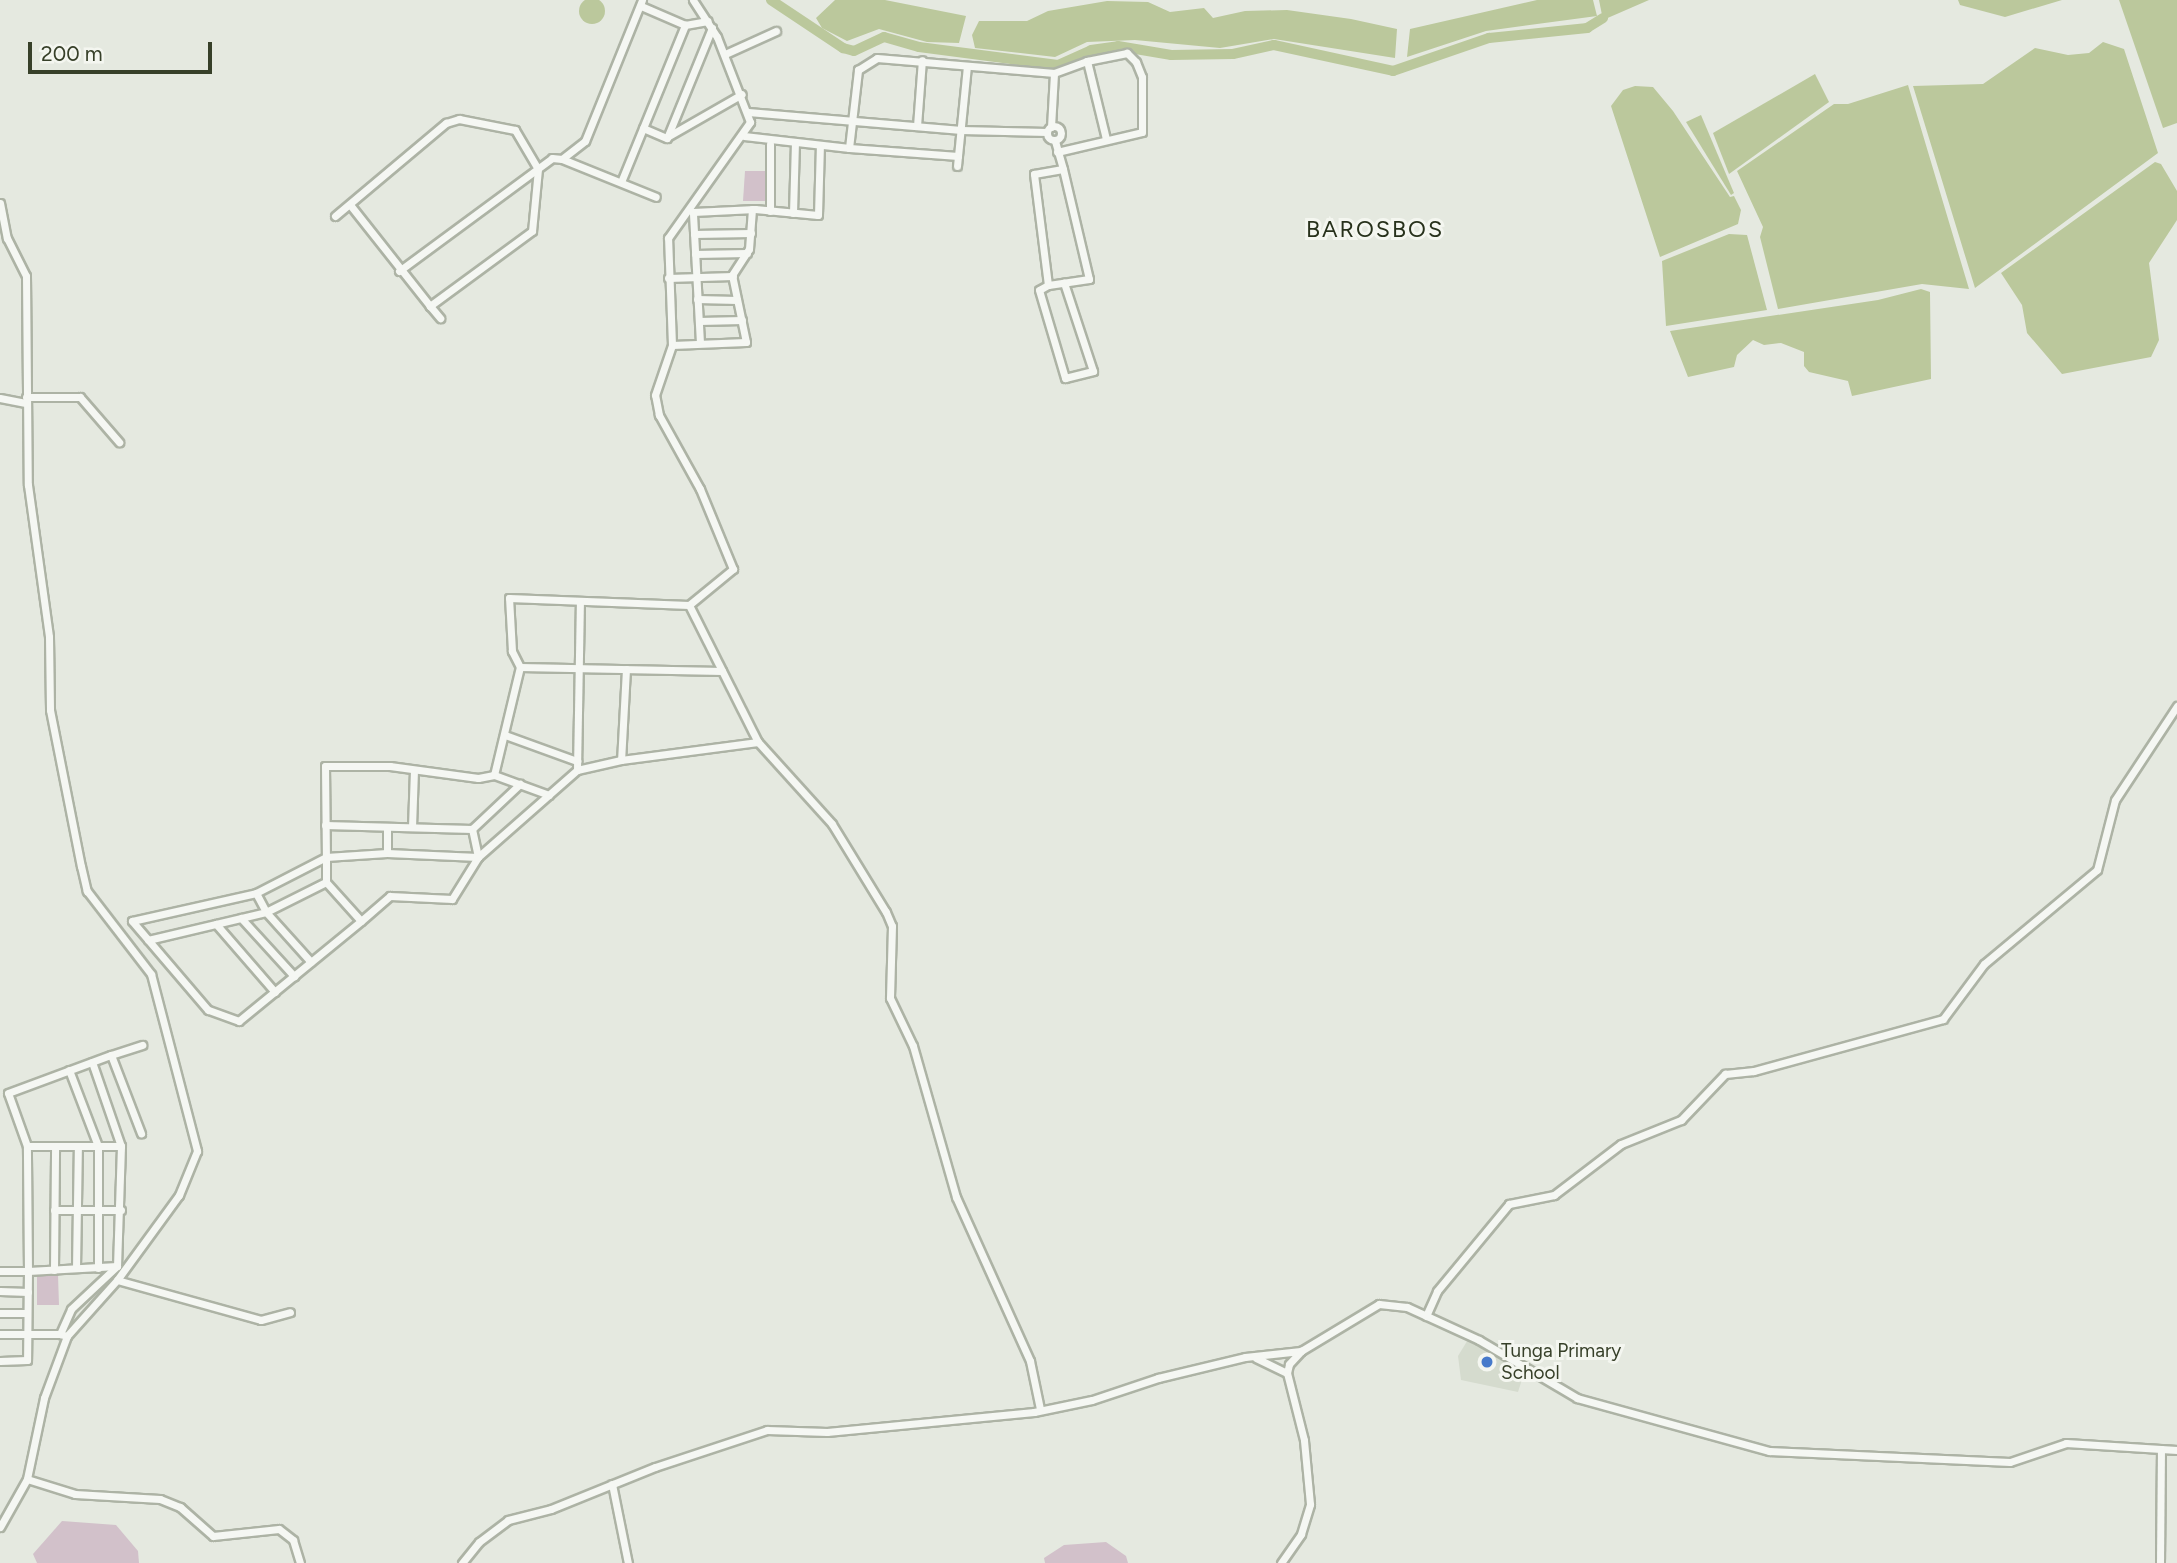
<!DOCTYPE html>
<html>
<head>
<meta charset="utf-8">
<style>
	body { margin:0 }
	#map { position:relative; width:2177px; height:1563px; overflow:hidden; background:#e5e9e0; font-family:Figtree,sans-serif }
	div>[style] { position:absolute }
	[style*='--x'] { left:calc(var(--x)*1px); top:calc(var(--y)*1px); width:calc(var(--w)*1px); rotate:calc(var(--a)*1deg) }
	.built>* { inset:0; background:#d5dbce }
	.green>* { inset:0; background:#d2c1ca }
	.water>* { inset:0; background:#bbc89c }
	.round { border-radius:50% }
	.river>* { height:10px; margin:-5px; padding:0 5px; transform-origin:5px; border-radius:5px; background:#bbc89c }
	.roads { filter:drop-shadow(2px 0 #adb3a5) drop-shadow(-2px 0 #adb3a5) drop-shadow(0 2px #adb3a5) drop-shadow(0 -2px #adb3a5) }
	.minor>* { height:7px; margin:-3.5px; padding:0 3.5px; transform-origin:3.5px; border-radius:3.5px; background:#f5f7f3 }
	.minor>.ring { margin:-3.5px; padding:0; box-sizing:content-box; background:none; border:7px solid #f5f7f3; border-radius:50% }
	.dots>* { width:19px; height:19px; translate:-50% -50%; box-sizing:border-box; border:4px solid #f4f6f0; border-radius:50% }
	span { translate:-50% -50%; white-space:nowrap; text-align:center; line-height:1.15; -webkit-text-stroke:6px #f4f6f0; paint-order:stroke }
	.poi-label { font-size:19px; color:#374029 }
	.left { translate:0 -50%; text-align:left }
	.quarter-label { font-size:23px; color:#27311b; letter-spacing:2px }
	.scale { position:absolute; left:28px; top:42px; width:184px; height:32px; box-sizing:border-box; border:4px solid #374029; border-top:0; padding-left:9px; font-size:21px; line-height:24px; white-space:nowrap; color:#374029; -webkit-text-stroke:5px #f4f6f0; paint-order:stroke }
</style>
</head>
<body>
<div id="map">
	<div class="built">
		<i style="clip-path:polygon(1469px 1338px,1526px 1367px,1518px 1392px,1461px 1380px,1458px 1356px)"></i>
	</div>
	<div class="green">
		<i style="clip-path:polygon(745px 171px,768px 171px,766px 201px,743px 201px)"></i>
		<i style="clip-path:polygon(37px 1275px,58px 1275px,59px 1305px,37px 1305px)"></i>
		<i style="clip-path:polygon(62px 1521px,116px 1525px,138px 1551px,139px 1563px,37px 1563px,33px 1554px)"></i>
		<i style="clip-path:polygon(1106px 1542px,1126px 1556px,1128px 1563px,1045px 1563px,1044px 1558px,1064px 1545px)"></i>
	</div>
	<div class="water">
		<i class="round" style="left:579px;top:-2px;width:26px;height:26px"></i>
		<i style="clip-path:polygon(835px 0,885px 0,966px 16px,959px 43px,927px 42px,879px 29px,847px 41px,822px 28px,816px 18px)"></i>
		<i style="clip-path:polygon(1537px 0,1593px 0,1597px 16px,1486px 31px,1407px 57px,1410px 29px)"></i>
		<i style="clip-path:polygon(1599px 0,1649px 0,1603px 20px)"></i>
		<i style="clip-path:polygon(1958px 0,2062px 0,2005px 17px,1960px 5px)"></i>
		<i style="clip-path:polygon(2119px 0,2177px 0,2177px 123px,2163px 128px)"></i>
		<i style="clip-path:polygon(1107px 1px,1148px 2px,1170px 12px,1204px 8px,1213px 18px,1245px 11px,1287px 10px,1351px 19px,1397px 29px,1395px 58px,1274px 39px,1220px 48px,1135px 40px,1087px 42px,1055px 57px,975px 48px,972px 35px,979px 21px,1027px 21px,1048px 11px)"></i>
		<i style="clip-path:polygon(2103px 42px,2124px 49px,2158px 153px,1975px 288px,1913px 86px,1983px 84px,2035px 48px,2068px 55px,2089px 53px)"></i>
		<i style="clip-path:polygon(1815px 74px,1829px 102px,1729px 174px,1713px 133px)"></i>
		<i style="clip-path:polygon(1908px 85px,1969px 289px,1922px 284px,1778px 309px,1760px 237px,1763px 227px,1737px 171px,1834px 104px,1848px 104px)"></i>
		<i style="clip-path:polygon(1635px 86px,1653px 87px,1673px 111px,1730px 197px,1734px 196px,1741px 210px,1738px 224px,1660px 257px,1611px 106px,1623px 90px)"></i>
		<i style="clip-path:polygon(1701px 115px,1734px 193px,1731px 195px,1686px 122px)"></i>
		<i style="clip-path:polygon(2155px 162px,2161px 164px,2177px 191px,2177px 220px,2149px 263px,2159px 340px,2151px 357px,2062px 374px,2027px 333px,2022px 305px,2001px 273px)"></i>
		<i style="clip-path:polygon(1729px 234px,1747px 235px,1767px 310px,1666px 326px,1662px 261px)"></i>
		<i style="clip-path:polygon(1921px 289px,1930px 292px,1931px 379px,1852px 396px,1848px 381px,1809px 372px,1804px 366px,1804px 352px,1781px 343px,1764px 345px,1753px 340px,1737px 355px,1734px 367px,1688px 377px,1670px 331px,1878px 300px)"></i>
	</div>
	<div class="river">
		<i style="--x:771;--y:0;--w:87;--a:33.7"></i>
		<i style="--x:843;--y:48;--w:11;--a:15"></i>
		<i style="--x:854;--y:51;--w:33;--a:-25"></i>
		<i style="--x:884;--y:37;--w:36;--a:16"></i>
		<i style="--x:919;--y:47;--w:140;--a:7.4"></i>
		<i style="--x:1058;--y:65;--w:36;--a:-24"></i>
		<i style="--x:1091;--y:50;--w:27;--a:-8"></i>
		<i style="--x:1118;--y:46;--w:54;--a:9.6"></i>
		<i style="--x:1171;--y:55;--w:62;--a:-0.9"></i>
		<i style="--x:1233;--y:54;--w:42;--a:-12.4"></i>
		<i style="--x:1274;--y:45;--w:122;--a:12.3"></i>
		<i style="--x:1393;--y:71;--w:102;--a:-19"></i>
		<i style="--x:1489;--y:38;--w:99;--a:-5.8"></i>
		<i style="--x:1587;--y:28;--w:19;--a:-32"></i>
	</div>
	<div class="roads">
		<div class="minor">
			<i style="--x:642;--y:0;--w:152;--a:112"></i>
			<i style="--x:585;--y:141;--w:29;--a:142"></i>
			<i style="--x:562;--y:159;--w:101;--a:22"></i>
			<i style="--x:641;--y:6;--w:48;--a:23.4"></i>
			<i style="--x:685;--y:25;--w:23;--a:-10"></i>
			<i style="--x:725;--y:54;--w:56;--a:-24.3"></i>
			<i style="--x:748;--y:112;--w:214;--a:4.8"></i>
			<i style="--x:961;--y:130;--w:86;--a:1.3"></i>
			<i class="ring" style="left:1047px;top:126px;width:7px;height:7px"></i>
			<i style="--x:917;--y:126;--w:66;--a:-85.7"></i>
			<i style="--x:1051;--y:127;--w:54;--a:-86.8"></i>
			<i style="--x:643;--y:128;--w:26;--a:23"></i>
			<i style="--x:744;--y:136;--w:106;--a:6.5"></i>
			<i style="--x:667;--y:137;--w:86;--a:-29.8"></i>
			<i style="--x:667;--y:138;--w:119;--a:-67.8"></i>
			<i style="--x:1055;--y:141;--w:29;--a:74"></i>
			<i style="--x:1063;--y:169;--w:113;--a:76.7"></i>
			<i style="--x:1089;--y:279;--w:41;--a:171.7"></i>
			<i style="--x:1048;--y:285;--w:112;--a:-97.2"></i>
			<i style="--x:1034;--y:174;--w:29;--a:-10"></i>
			<i style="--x:1057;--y:152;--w:87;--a:-13.2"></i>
			<i style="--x:1142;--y:132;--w:55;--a:-90"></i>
			<i style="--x:1142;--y:77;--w:16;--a:-112"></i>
			<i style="--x:1136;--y:62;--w:13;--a:-135"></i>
			<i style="--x:1127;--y:53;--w:41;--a:168.7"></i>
			<i style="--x:958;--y:156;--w:109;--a:-175.8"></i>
			<i style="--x:849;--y:148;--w:79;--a:-83.4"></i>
			<i style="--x:858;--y:70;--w:22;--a:-32"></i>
			<i style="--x:877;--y:58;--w:178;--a:4.8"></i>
			<i style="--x:1054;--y:73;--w:35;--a:-20"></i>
			<i style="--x:1087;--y:61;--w:80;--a:76.3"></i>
			<i style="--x:957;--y:166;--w:100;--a:-84.3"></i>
			<i style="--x:621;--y:182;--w:170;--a:-67.8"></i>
			<i style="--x:0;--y:203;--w:36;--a:79"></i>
			<i style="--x:7;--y:238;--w:42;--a:63.4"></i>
			<i style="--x:26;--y:276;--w:209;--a:89.5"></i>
			<i style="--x:28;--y:485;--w:153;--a:82.1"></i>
			<i style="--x:49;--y:637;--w:73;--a:89.2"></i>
			<i style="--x:50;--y:710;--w:159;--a:78.8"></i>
			<i style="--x:81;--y:866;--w:26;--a:77"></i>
			<i style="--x:87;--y:891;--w:105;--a:52.4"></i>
			<i style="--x:151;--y:974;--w:183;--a:75.4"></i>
			<i style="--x:197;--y:1151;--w:48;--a:112.2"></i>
			<i style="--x:179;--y:1195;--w:105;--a:126.1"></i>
			<i style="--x:117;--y:1280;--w:75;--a:131.8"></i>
			<i style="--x:67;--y:1336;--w:66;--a:110.4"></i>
			<i style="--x:44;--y:1398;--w:83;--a:101.9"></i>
			<i style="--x:351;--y:206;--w:127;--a:51.7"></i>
			<i style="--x:770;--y:211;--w:67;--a:-90"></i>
			<i style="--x:793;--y:213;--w:71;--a:-88.4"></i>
			<i style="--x:335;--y:216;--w:145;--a:-40"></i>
			<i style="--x:446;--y:123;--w:14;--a:-17"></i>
			<i style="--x:459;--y:119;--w:57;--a:11.1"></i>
			<i style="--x:515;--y:130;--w:45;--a:59.5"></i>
			<i style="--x:538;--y:169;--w:62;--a:95.5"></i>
			<i style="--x:532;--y:231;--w:127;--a:143.7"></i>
			<i style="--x:430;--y:306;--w:16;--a:50"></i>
			<i style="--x:694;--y:234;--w:57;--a:-1"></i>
			<i style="--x:695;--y:254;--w:52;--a:-1.1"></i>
			<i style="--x:399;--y:271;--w:190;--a:-36.4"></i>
			<i style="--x:552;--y:158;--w:10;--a:6"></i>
			<i style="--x:668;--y:278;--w:65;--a:-1.8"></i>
			<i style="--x:1048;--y:285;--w:10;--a:151"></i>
			<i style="--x:1039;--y:290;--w:92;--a:73.5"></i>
			<i style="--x:1065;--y:378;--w:29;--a:-14"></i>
			<i style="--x:1093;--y:371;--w:93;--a:-108.2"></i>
			<i style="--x:697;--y:299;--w:40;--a:1.4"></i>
			<i style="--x:699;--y:321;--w:43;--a:-1.3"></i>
			<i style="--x:700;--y:343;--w:131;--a:-93.1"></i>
			<i style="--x:693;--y:212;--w:62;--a:-2.8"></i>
			<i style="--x:755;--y:209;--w:63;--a:5.4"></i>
			<i style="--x:818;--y:215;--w:70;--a:-88.4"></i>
			<i style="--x:672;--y:345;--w:74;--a:-2.3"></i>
			<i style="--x:746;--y:342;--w:68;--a:-101.8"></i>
			<i style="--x:732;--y:275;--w:31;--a:-57"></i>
			<i style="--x:749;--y:249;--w:40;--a:-85.7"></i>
			<i style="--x:26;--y:397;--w:54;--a:0"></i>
			<i style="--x:80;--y:397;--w:60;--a:49.1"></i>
			<i style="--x:0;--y:398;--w:26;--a:11"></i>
			<i style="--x:689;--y:605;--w:57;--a:-39.3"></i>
			<i style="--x:733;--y:569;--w:87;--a:-112.4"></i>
			<i style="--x:700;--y:489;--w:85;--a:-119"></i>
			<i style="--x:659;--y:415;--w:20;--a:-101"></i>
			<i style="--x:655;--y:395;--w:53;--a:-71.2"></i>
			<i style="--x:672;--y:345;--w:107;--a:-92.1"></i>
			<i style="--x:668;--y:238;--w:142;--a:-54.7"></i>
			<i style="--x:750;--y:122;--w:91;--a:-111.2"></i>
			<i style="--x:717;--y:37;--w:44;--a:-123"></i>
			<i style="--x:626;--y:669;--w:91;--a:93.1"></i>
			<i style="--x:621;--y:760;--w:138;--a:-7.5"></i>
			<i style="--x:722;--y:671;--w:202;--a:-178.9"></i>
			<i style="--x:520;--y:667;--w:18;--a:-117"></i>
			<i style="--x:512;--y:651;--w:53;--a:-93.2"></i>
			<i style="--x:509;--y:598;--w:180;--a:2.2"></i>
			<i style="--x:689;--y:605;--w:153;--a:63.3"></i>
			<i style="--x:758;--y:742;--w:110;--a:47.9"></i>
			<i style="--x:832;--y:824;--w:103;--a:58.5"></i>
			<i style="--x:886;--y:912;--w:15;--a:67"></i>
			<i style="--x:892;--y:926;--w:72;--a:91.6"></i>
			<i style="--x:890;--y:998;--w:53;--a:64.4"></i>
			<i style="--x:913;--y:1046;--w:157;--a:74.1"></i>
			<i style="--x:956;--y:1197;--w:180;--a:65.7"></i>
			<i style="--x:1030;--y:1361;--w:49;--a:78.2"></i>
			<i style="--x:505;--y:735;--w:77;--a:19.9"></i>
			<i style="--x:577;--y:770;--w:169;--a:-89"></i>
			<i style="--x:494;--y:775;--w:111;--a:-76.5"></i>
			<i style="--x:549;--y:795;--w:59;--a:-160"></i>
			<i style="--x:494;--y:775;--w:16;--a:169"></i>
			<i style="--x:478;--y:778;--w:89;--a:-172.2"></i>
			<i style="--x:390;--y:766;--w:65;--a:180"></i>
			<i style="--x:325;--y:766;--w:91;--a:89.4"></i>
			<i style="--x:326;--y:857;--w:25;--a:90"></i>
			<i style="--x:326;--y:882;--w:52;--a:48.1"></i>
			<i style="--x:361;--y:921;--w:158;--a:140.7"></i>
			<i style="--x:239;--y:1021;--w:33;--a:-160"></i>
			<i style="--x:208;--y:1010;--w:117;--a:-130.5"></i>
			<i style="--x:132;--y:921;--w:127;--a:-12.7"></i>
			<i style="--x:256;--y:893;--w:79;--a:-27.2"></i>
			<i style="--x:326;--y:857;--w:61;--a:-3.8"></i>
			<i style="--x:387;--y:853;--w:91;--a:2.5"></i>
			<i style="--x:478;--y:857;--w:132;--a:-41.3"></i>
			<i style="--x:577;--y:770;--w:45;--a:-12.8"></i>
			<i style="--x:325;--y:825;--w:147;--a:1.6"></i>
			<i style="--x:472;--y:829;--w:66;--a:-43.2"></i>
			<i style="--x:412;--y:827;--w:56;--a:-88"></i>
			<i style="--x:387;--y:853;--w:26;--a:-90"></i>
			<i style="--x:256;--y:893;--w:21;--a:62"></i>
			<i style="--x:266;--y:912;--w:67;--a:48"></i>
			<i style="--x:241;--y:918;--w:79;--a:47.6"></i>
			<i style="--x:361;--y:921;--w:38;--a:-41"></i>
			<i style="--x:390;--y:896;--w:62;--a:2.8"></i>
			<i style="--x:452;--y:899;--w:49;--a:-58.2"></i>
			<i style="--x:478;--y:857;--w:29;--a:-102"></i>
			<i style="--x:216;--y:924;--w:90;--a:49.1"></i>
			<i style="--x:148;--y:940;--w:121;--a:-13.3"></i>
			<i style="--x:266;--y:912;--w:67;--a:-26.6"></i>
			<i style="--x:111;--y:1055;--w:33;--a:-18"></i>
			<i style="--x:92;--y:1062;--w:89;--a:71"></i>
			<i style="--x:69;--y:1070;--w:81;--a:69.1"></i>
			<i style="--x:98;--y:1146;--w:122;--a:90"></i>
			<i style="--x:27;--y:1146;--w:94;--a:0"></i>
			<i style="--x:121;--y:1146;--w:120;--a:91.9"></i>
			<i style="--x:117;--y:1266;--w:89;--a:176.8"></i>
			<i style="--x:28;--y:1271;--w:125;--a:-90.5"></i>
			<i style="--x:27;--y:1146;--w:56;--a:-109.7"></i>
			<i style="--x:8;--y:1093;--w:110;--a:-20.3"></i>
			<i style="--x:111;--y:1055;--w:84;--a:69"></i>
			<i style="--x:54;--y:1210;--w:67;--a:0"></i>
			<i style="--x:76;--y:1268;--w:122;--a:-89.1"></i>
			<i style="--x:54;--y:1270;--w:124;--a:-89.5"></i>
			<i style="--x:0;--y:1271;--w:28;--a:0"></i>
			<i style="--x:28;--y:1271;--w:89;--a:90.6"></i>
			<i style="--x:27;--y:1360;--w:27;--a:178"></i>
			<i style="--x:117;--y:1280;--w:149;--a:15.5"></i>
			<i style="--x:261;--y:1320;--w:30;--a:-15"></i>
			<i style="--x:0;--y:1291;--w:28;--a:2"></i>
			<i style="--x:0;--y:1313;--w:27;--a:0"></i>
			<i style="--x:1426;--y:1316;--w:27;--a:-66"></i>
			<i style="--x:1437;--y:1291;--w:113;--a:-50.4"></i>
			<i style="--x:1509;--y:1204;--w:46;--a:-11.3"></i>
			<i style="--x:1554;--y:1195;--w:84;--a:-37.3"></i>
			<i style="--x:1621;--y:1144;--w:65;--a:-21.8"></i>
			<i style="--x:1681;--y:1120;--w:64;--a:-46.3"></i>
			<i style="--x:1725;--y:1074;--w:29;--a:-6"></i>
			<i style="--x:1754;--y:1071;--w:196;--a:-15.4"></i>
			<i style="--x:1943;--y:1019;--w:69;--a:-53.3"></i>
			<i style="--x:1984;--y:964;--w:147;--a:-39.8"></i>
			<i style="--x:2097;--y:870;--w:72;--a:-75.6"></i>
			<i style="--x:2115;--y:800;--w:113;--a:-56.6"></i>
			<i style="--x:0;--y:1334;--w:60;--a:0"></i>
			<i style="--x:67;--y:1336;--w:7;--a:-164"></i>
			<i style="--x:60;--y:1334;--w:27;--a:-66"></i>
			<i style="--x:71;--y:1309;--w:63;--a:-43.1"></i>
			<i style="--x:1256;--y:1358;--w:34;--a:26"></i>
			<i style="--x:612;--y:1484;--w:81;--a:78.6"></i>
			<i style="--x:0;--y:1527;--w:55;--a:-60.6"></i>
			<i style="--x:27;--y:1479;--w:50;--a:17.4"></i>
			<i style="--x:75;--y:1494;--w:85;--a:3.4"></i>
			<i style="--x:160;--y:1499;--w:22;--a:22"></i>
			<i style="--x:180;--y:1507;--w:44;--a:41.3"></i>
			<i style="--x:213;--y:1536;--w:66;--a:-6.1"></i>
			<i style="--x:279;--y:1529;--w:18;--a:38"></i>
			<i style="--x:293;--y:1540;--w:24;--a:73"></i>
			<i style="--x:462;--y:1563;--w:27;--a:-51"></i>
			<i style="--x:479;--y:1542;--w:36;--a:-37"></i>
			<i style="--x:508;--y:1520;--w:44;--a:-14.3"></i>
			<i style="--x:551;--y:1509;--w:112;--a:-22"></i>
			<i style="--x:655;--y:1467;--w:118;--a:-18.3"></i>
			<i style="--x:767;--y:1430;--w:60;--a:1.9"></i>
			<i style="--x:827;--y:1432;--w:208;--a:-5.5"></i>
			<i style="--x:1034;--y:1412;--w:59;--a:-11.7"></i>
			<i style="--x:1092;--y:1400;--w:70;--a:-18.4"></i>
			<i style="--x:1158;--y:1378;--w:89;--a:-13.6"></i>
			<i style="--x:1245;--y:1357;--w:56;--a:-6.1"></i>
			<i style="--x:1281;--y:1563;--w:35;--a:-55"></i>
			<i style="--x:1301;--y:1534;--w:31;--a:-73"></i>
			<i style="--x:1310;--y:1504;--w:64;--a:-95.4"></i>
			<i style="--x:1304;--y:1440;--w:69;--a:-104.2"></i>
			<i style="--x:1287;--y:1373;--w:9;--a:-77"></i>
			<i style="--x:1289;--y:1364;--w:18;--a:-47"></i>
			<i style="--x:1301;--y:1351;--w:91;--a:-31.1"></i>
			<i style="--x:1379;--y:1304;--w:28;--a:6"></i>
			<i style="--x:1407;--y:1307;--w:79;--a:24.6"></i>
			<i style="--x:1479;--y:1340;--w:114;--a:30.6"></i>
			<i style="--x:1577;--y:1398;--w:199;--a:15.4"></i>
			<i style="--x:1769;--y:1451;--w:241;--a:2.6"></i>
			<i style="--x:2010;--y:1462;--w:59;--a:-18.7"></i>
			<i style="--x:2066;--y:1443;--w:111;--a:3.6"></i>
			<i style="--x:2160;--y:1563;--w:114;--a:-89.5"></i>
		</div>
	</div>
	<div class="dots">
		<i style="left:1487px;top:1362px;background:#477acb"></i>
	</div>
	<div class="poi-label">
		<span class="left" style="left:1501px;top:1362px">Tunga Primary<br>School</span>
	</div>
	<div class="quarter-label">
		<span style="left:1375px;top:229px">BAROSBOS</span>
	</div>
	<div class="scale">200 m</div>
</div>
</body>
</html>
